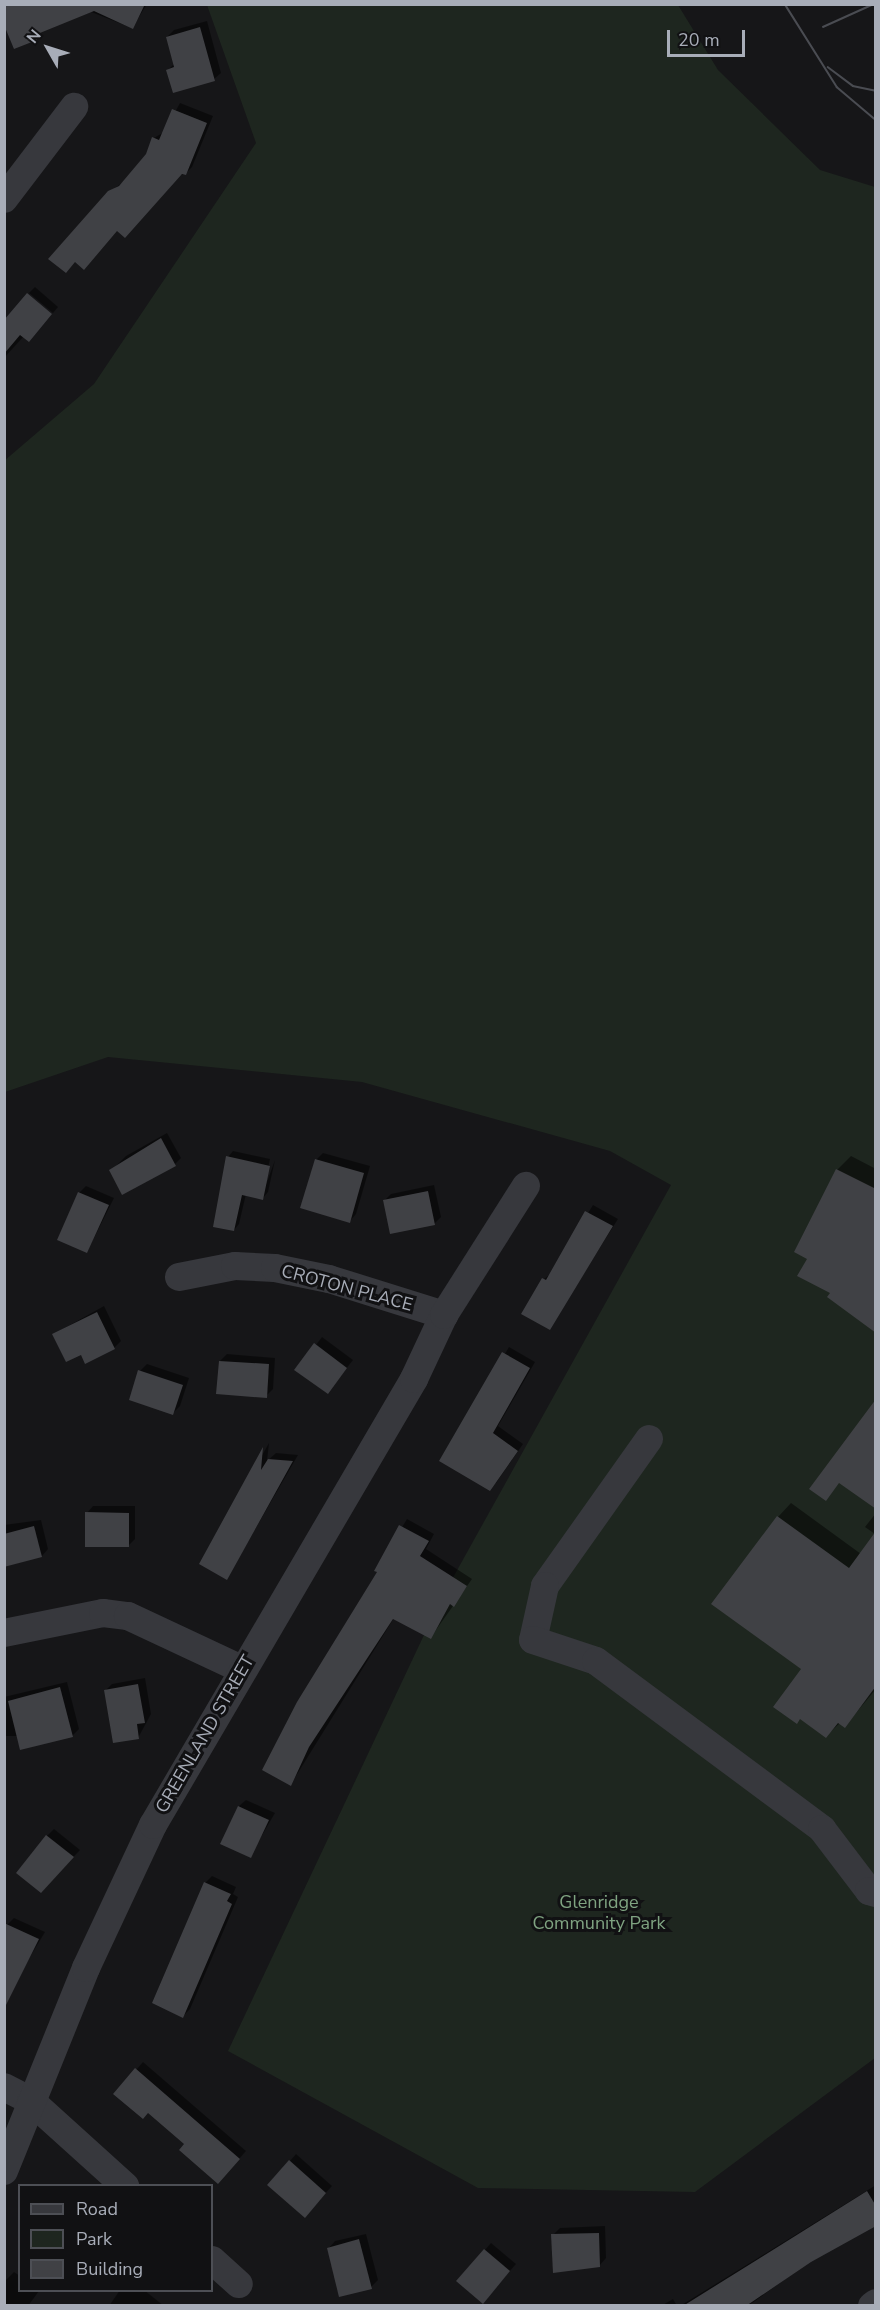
<!DOCTYPE html>
<html>
<head>
<meta charset="utf-8">
<style>
	body { margin:0 }
	#map { position:relative; width:880px; height:2310px; overflow:hidden; background:#161618; font-family:"Nunito Sans",sans-serif }
	div>[style] { position:absolute }
	[style*='--x'] { left:calc(var(--x)*1px); top:calc(var(--y)*1px); width:calc(var(--w)*1px); rotate:calc(var(--a)*1deg) }
	.green>* { inset:0; background:#1e261f }
	.shadow>* { inset:0; background:#0007 }
	.building>* { inset:0; background:#404145 }
	.minor>* { height:28px; margin:-14px; padding:0 14px; transform-origin:14px; border-radius:14px; background:#37383d }
	.tram>* { height:1.5px; margin:-0.75px; padding:0 0.75px; transform-origin:0.75px; border-radius:0.75px; background:#4a4c52 }
	span { translate:-50% -50%; white-space:nowrap; text-align:center; line-height:1.15; -webkit-text-stroke:6px #111113; paint-order:stroke }
	.street-label { font-size:18px; color:#a8adb8 }
	.park-label { font-size:18px; color:#7fa381 }
	.frame { position:absolute; inset:0; border:6px solid #a8adb8; pointer-events:none }
	.legend { position:absolute; left:18px; top:2184px; width:195px; height:108px; box-sizing:border-box; background:#111113; border:2px solid #4d4f55; margin:0; padding:8px 10px; list-style:none; font-size:18px; color:#a8adb8 }
	.legend li { display:flex; align-items:center; gap:12px; height:30px }
	.legend b { width:30px; border:2px solid #4d4f55 }
	.north { position:absolute; left:18px; top:18px; width:60px; height:60px; -webkit-text-stroke:4px #111113; paint-order:stroke; rotate:309deg; font-size:16px; font-weight:700; line-height:24px; text-align:center; color:#a8adb8 }
	.north::after { content:''; display:block; margin:auto; width:21px; height:27px; background:#a8adb8; clip-path:polygon(50% 0,100% 100%,50% 72%,0 100%) }
	.scale { position:absolute; left:667px; top:30px; width:78px; height:27px; box-sizing:border-box; border:3px solid #a8adb8; border-top:0; padding-left:8px; font-size:18px; line-height:21px; white-space:nowrap; color:#a8adb8; -webkit-text-stroke:4px #111113; paint-order:stroke }
</style>
</head>
<body>
<div id="map">
	<div class="green">
		<i style="clip-path:polygon(207px 5px,678px 5px,718px 70px,820px 170px,875px 187px,875px 2058px,695px 2192px,478px 2188px,228px 2051px,440px 1601px,671px 1185px,610px 1151px,362px 1082px,108px 1057px,5px 1092px,4px 461px,94px 384px,256px 143px)"></i>
	</div>
	<div class="shadow">
		<i style="clip-path:polygon(83px 4px,147px 4px,132px 28px,81px 8px)"></i>
		<i style="clip-path:polygon(207px 21px,221px 73px,214px 79px,168px 70px,175px 63px,167px 37px,174px 30px)"></i>
		<i style="clip-path:polygon(180px 103px,213px 116px,192px 167px,185px 174px,109px 192px,125px 181px,147px 155px,154px 138px,164px 132px)"></i>
		<i style="clip-path:polygon(35px 287px,58px 307px,53px 313px,29px 293px)"></i>
		<i style="clip-path:polygon(4px 322px,24px 336px,4px 358px)"></i>
		<i style="clip-path:polygon(167px 1133px,181px 1158px,175px 1164px,111px 1171px,126px 1156px)"></i>
		<i style="clip-path:polygon(233px 1151px,270px 1159px,263px 1193px,275px 1160px,268px 1192px,263px 1198px,246px 1194px,239px 1224px,234px 1230px,228px 1157px)"></i>
		<i style="clip-path:polygon(323px 1153px,370px 1166px,356px 1214px,350px 1221px,316px 1160px)"></i>
		<i style="clip-path:polygon(851px 1156px,876px 1169px,876px 1331px,832px 1292px,809px 1258px,796px 1251px,837px 1170px)"></i>
		<i style="clip-path:polygon(434px 1185px,441px 1217px,434px 1224px,384px 1201px,391px 1194px)"></i>
		<i style="clip-path:polygon(86px 1186px,114px 1198px,87px 1252px,79px 1193px)"></i>
		<i style="clip-path:polygon(593px 1205px,618px 1219px,549px 1328px,544px 1279px,552px 1273px)"></i>
		<i style="clip-path:polygon(104px 1306px,121px 1341px,114px 1348px,82px 1353px,54px 1334px)"></i>
		<i style="clip-path:polygon(322px 1337px,353px 1360px,330px 1389px,297px 1370px)"></i>
		<i style="clip-path:polygon(509px 1347px,535px 1362px,498px 1426px,523px 1444px,496px 1483px,441px 1461px)"></i>
		<i style="clip-path:polygon(227px 1354px,275px 1358px,273px 1389px,266px 1396px,220px 1361px)"></i>
		<i style="clip-path:polygon(147px 1364px,189px 1378px,180px 1406px,173px 1413px,140px 1371px)"></i>
		<i style="clip-path:polygon(269px 1443px,267px 1461px,276px 1453px,298px 1455px,227px 1578px,201px 1563px)"></i>
		<i style="clip-path:polygon(791px 1503px,861px 1554px,875px 1534px,865px 1527px,876px 1513px,876px 1689px,845px 1726px,840px 1723px,826px 1736px,803px 1669px,778px 1517px)"></i>
		<i style="clip-path:polygon(93px 1506px,135px 1506px,135px 1539px,128px 1546px,87px 1513px)"></i>
		<i style="clip-path:polygon(407px 1519px,434px 1534px,426px 1549px,472px 1579px,431px 1637px,394px 1618px,291px 1784px,379px 1572px,376px 1570px)"></i>
		<i style="clip-path:polygon(41px 1520px,48px 1549px,42px 1556px,4px 1567px,4px 1525px)"></i>
		<i style="clip-path:polygon(145px 1678px,151px 1714px,138px 1738px,105px 1691px,112px 1684px)"></i>
		<i style="clip-path:polygon(67px 1682px,79px 1729px,72px 1736px,4px 1736px,4px 1697px)"></i>
		<i style="clip-path:polygon(246px 1800px,275px 1813px,250px 1856px,239px 1806px)"></i>
		<i style="clip-path:polygon(54px 1829px,80px 1850px,41px 1891px,47px 1836px)"></i>
		<i style="clip-path:polygon(212px 1876px,236px 1887px,233px 1894px,238px 1897px,190px 2009px,183px 2016px,205px 1883px)"></i>
		<i style="clip-path:polygon(14px 1918px,45px 1932px,16px 1980px,7px 1925px)"></i>
		<i style="clip-path:polygon(143px 2062px,246px 2151px,225px 2175px,148px 2112px,115px 2094px)"></i>
		<i style="clip-path:polygon(296px 2154px,332px 2186px,311px 2209px,290px 2161px)"></i>
		<i style="clip-path:polygon(876px 2185px,876px 2224px,810px 2261px,748px 2306px,680px 2306px)"></i>
		<i style="clip-path:polygon(605px 2226px,606px 2258px,600px 2265px,554px 2272px,553px 2235px,560px 2228px)"></i>
		<i style="clip-path:polygon(366px 2234px,378px 2280px,371px 2287px,329px 2248px,335px 2241px)"></i>
		<i style="clip-path:polygon(491px 2243px,516px 2264px,489px 2295px,458px 2281px)"></i>
		<i style="clip-path:polygon(14px 2272px,20px 2276px,20px 2290px,39px 2291px,28px 2306px,4px 2306px,4px 2282px)"></i>
		<i style="clip-path:polygon(120px 2290px,144px 2290px,164px 2306px,109px 2306px)"></i>
		<i style="clip-path:polygon(673px 2299px,677px 2306px,661px 2306px)"></i>
	</div>
	<div class="building">
		<i style="clip-path:polygon(4px 4px,145px 4px,133px 29px,94px 11px,35px 35px,37px 40px,14px 49px,4px 25px)"></i>
		<i style="clip-path:polygon(200px 27px,215px 81px,173px 93px,166px 70px,174px 67px,166px 37px)"></i>
		<i style="clip-path:polygon(172px 109px,207px 123px,186px 175px,182px 174px,125px 238px,117px 231px,84px 270px,75px 262px,66px 273px,48px 259px,108px 191px,119px 186px,146px 154px,152px 137px,159px 140px)"></i>
		<i style="clip-path:polygon(27px 293px,52px 314px,29px 342px,20px 335px,4px 354px,4px 320px)"></i>
		<i style="clip-path:polygon(161px 1138px,176px 1166px,122px 1195px,109px 1170px)"></i>
		<i style="clip-path:polygon(226px 1156px,270px 1166px,263px 1200px,242px 1195px,234px 1231px,213px 1227px)"></i>
		<i style="clip-path:polygon(315px 1159px,364px 1173px,350px 1223px,300px 1208px)"></i>
		<i style="clip-path:polygon(836px 1169px,876px 1189px,876px 1333px,827px 1297px,830px 1293px,797px 1276px,807px 1259px,794px 1252px)"></i>
		<i style="clip-path:polygon(428px 1191px,435px 1225px,390px 1234px,383px 1200px)"></i>
		<i style="clip-path:polygon(78px 1192px,109px 1205px,87px 1253px,57px 1240px)"></i>
		<i style="clip-path:polygon(585px 1211px,613px 1226px,550px 1330px,521px 1314px,542px 1278px,546px 1280px)"></i>
		<i style="clip-path:polygon(97px 1312px,115px 1349px,85px 1364px,81px 1355px,66px 1362px,52px 1334px)"></i>
		<i style="clip-path:polygon(314px 1343px,347px 1368px,328px 1394px,294px 1370px)"></i>
		<i style="clip-path:polygon(502px 1352px,530px 1368px,493px 1433px,518px 1451px,490px 1491px,439px 1461px)"></i>
		<i style="clip-path:polygon(219px 1361px,269px 1364px,267px 1398px,216px 1394px)"></i>
		<i style="clip-path:polygon(138px 1370px,183px 1385px,173px 1415px,129px 1400px)"></i>
		<i style="clip-path:polygon(876px 1399px,876px 1509px,839px 1483px,826px 1501px,809px 1489px)"></i>
		<i style="clip-path:polygon(263px 1447px,261px 1470px,268px 1459px,293px 1461px,227px 1580px,199px 1564px)"></i>
		<i style="clip-path:polygon(85px 1512px,129px 1513px,129px 1547px,85px 1547px)"></i>
		<i style="clip-path:polygon(777px 1516px,849px 1568px,876px 1531px,876px 1686px,845px 1728px,838px 1723px,826px 1738px,800px 1719px,797px 1724px,773px 1707px,801px 1669px,711px 1604px)"></i>
		<i style="clip-path:polygon(399px 1525px,429px 1541px,420px 1556px,467px 1586px,454px 1607px,450px 1604px,431px 1639px,393px 1619px,309px 1747px,291px 1786px,262px 1770px,297px 1702px,377px 1572px,374px 1571px)"></i>
		<i style="clip-path:polygon(34px 1526px,42px 1557px,4px 1567px,4px 1534px)"></i>
		<i style="clip-path:polygon(138px 1684px,145px 1723px,137px 1724px,139px 1739px,113px 1743px,104px 1690px)"></i>
		<i style="clip-path:polygon(60px 1687px,73px 1737px,20px 1750px,8px 1701px)"></i>
		<i style="clip-path:polygon(238px 1806px,269px 1820px,251px 1858px,220px 1844px)"></i>
		<i style="clip-path:polygon(46px 1835px,74px 1857px,41px 1893px,16px 1873px)"></i>
		<i style="clip-path:polygon(204px 1882px,231px 1894px,227px 1901px,232px 1904px,183px 2018px,152px 2003px)"></i>
		<i style="clip-path:polygon(4px 1923px,39px 1939px,4px 2009px)"></i>
		<i style="clip-path:polygon(135px 2068px,240px 2159px,218px 2184px,179px 2150px,184px 2144px,148px 2113px,143px 2119px,113px 2094px)"></i>
		<i style="clip-path:polygon(289px 2160px,326px 2193px,305px 2218px,267px 2185px)"></i>
		<i style="clip-path:polygon(867px 2191px,876px 2206px,876px 2226px,811px 2262px,746px 2306px,683px 2306px)"></i>
		<i style="clip-path:polygon(599px 2233px,600px 2267px,553px 2273px,551px 2234px)"></i>
		<i style="clip-path:polygon(359px 2239px,372px 2289px,339px 2297px,327px 2248px)"></i>
		<i style="clip-path:polygon(484px 2249px,510px 2271px,483px 2304px,456px 2281px)"></i>
	</div>
	<div class="minor">
		<i style="--x:4;--y:199;--w:116;--a:-52.7"></i>
		<i style="--x:179;--y:1277;--w:57;--a:-11.1"></i>
		<i style="--x:235;--y:1266;--w:40;--a:2.9"></i>
		<i style="--x:275;--y:1268;--w:55;--a:11.5"></i>
		<i style="--x:329;--y:1279;--w:121;--a:17.4"></i>
		<i style="--x:649;--y:1439;--w:180;--a:125.3"></i>
		<i style="--x:545;--y:1586;--w:55;--a:102.5"></i>
		<i style="--x:533;--y:1640;--w:66;--a:18.4"></i>
		<i style="--x:596;--y:1661;--w:282;--a:36.6"></i>
		<i style="--x:822;--y:1829;--w:78;--a:52.8"></i>
		<i style="--x:869;--y:1891;--w:7;--a:16"></i>
		<i style="--x:4;--y:1633;--w:101;--a:-11.4"></i>
		<i style="--x:103;--y:1613;--w:25;--a:7"></i>
		<i style="--x:128;--y:1616;--w:125;--a:25.1"></i>
		<i style="--x:4;--y:2087;--w:30;--a:27"></i>
		<i style="--x:31;--y:2101;--w:127;--a:42.1"></i>
		<i style="--x:4;--y:2171;--w:219;--a:-68"></i>
		<i style="--x:86;--y:1968;--w:158;--a:-64.9"></i>
		<i style="--x:153;--y:1825;--w:517;--a:-59.66"></i>
		<i style="--x:414;--y:1379;--w:71;--a:-64.9"></i>
		<i style="--x:444;--y:1315;--w:153;--a:-57.6"></i>
		<i style="--x:212;--y:2260;--w:36;--a:42"></i>
		<i style="--x:872;--y:2306;--w:5;--a:-37"></i>
	</div>
	<div class="tram">
		<i style="--x:785;--y:4;--w:98;--a:57.9"></i>
		<i style="--x:837;--y:87;--w:51;--a:40.2"></i>
		<i style="--x:823;--y:27;--w:56;--a:-24.3"></i>
		<i style="--x:828;--y:67;--w:31;--a:37"></i>
		<i style="--x:853;--y:86;--w:24;--a:12"></i>
	</div>
	<div class="street-label">
		<span style="left:347px;top:1288px;rotate:15deg">CROTON PLACE</span>
		<span style="left:205px;top:1734px;rotate:-60deg">GREENLAND STREET</span>
	</div>
	<div class="park-label">
		<span style="left:599px;top:1913px">Glenridge<br>Community Park</span>
	</div>
	<div class="frame"></div>
	<ul class="legend">
	<li><b style="height:8px;background:#37383d"></b>Road</li>
	<li><b style="height:16px;background:#1e261f"></b>Park</li>
	<li><b style="height:16px;background:#404145"></b>Building</li>
	</ul>
	<div class="north">N</div>
	<div class="scale">20 m</div>
</div>
</body>
</html>
